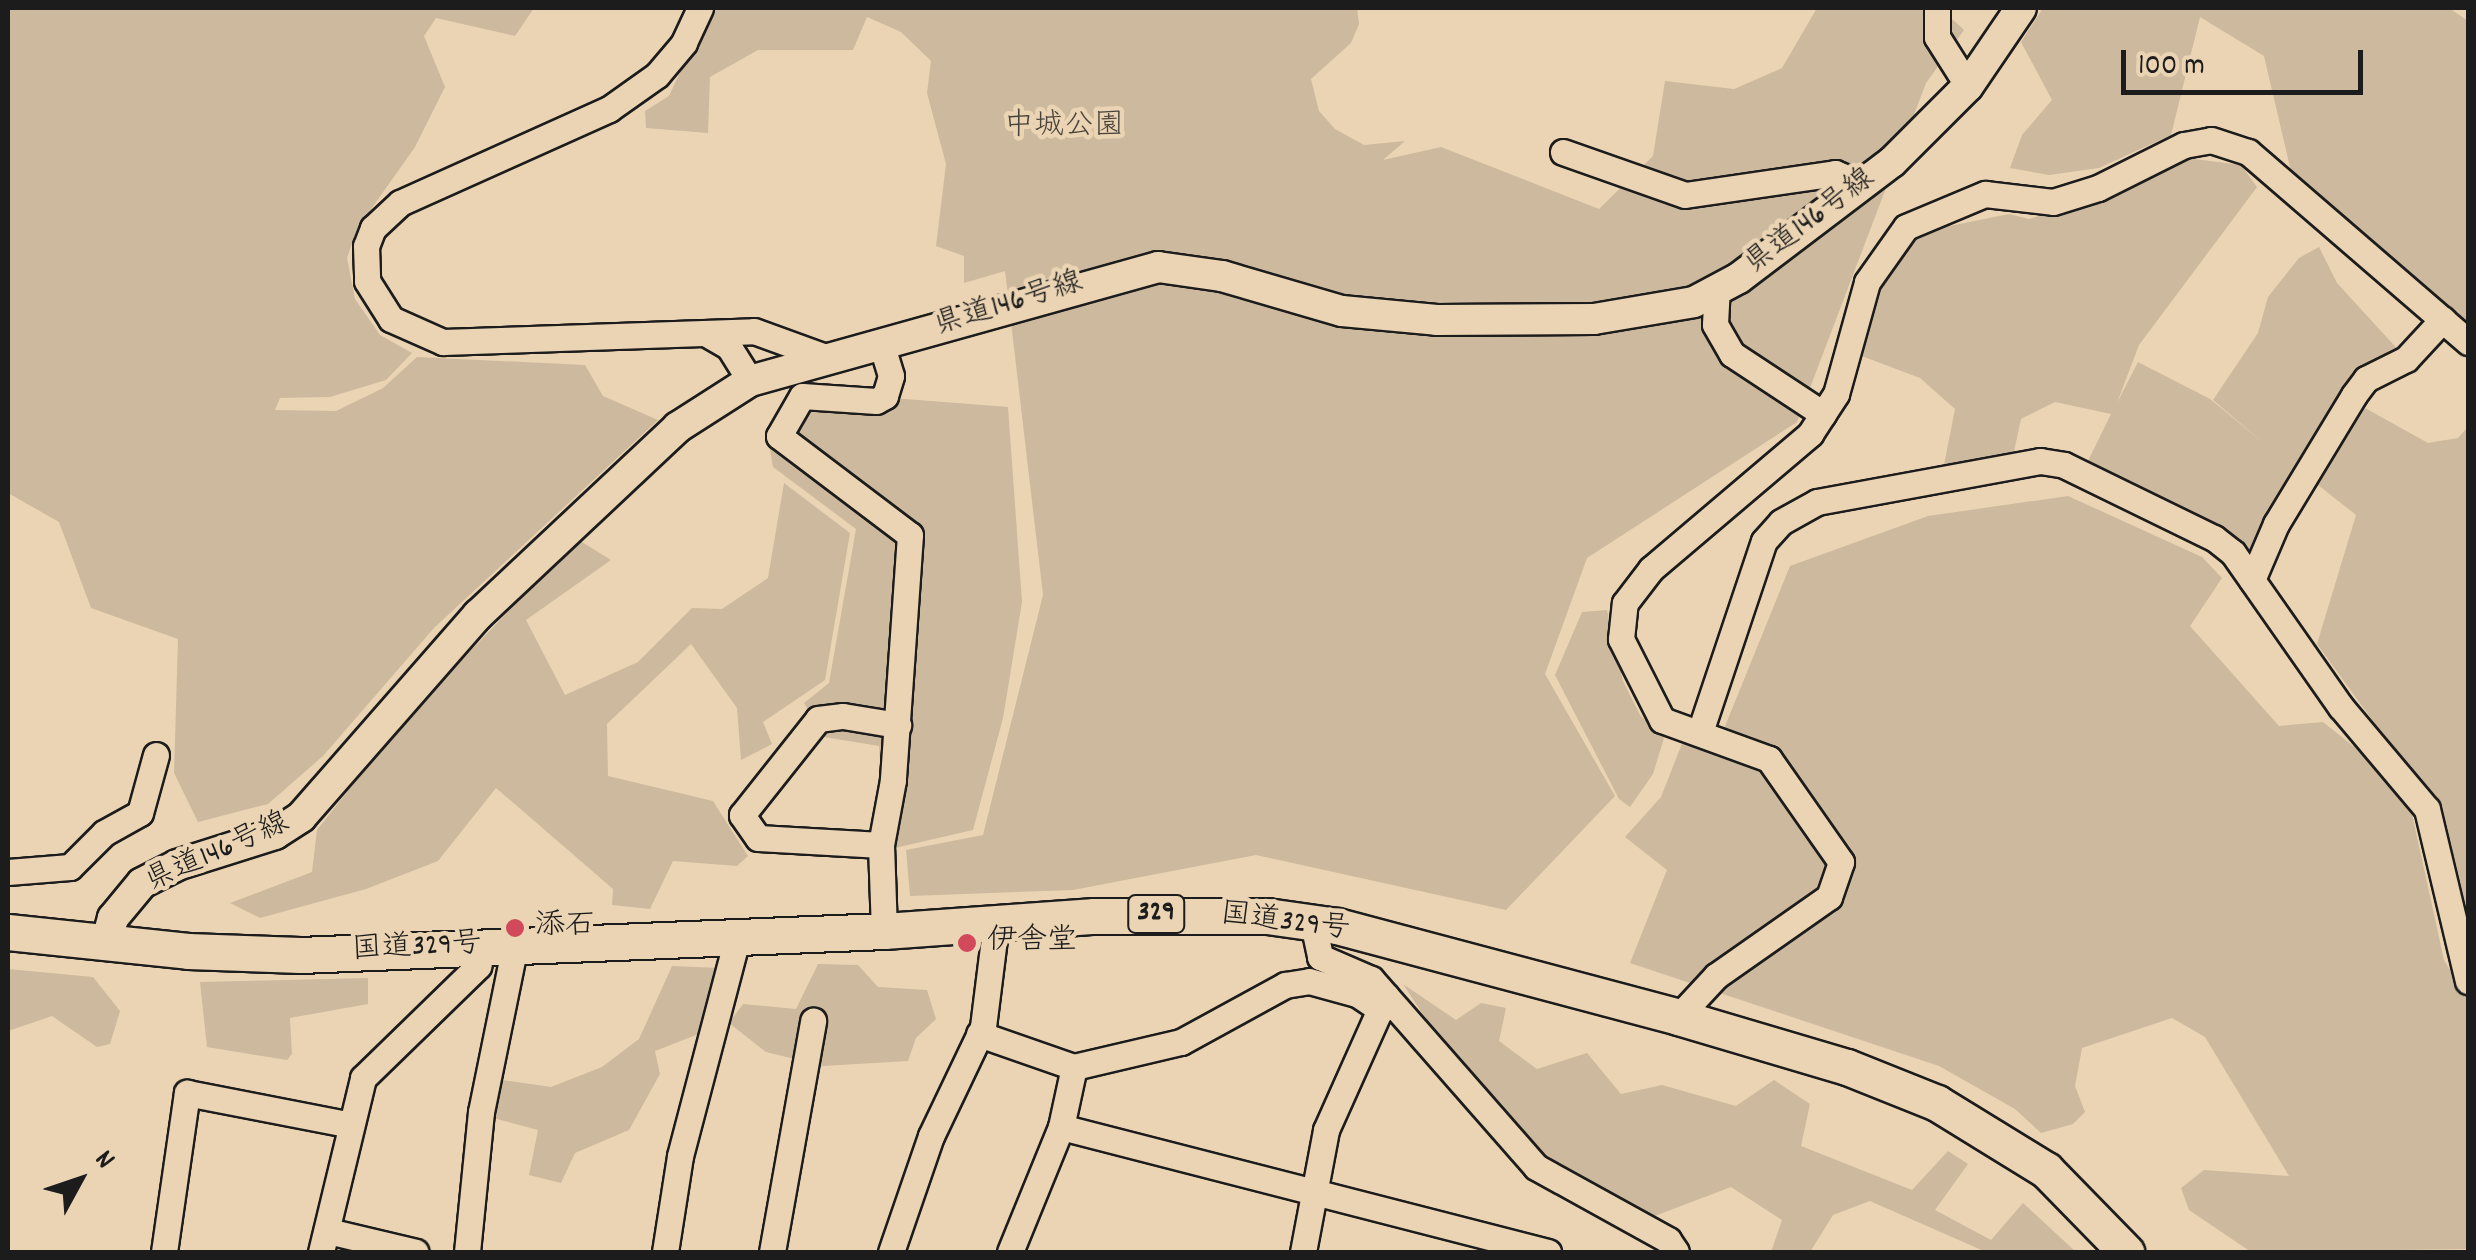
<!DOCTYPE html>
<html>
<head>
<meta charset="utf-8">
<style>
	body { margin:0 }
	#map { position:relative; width:2476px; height:1260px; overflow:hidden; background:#ebd4b3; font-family:Dekko,"Klee One",sans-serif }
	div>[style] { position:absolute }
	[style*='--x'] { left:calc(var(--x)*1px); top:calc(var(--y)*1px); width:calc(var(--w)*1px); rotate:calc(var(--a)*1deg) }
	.green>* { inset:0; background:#cdb99d }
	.roads { filter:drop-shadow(2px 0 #1c1c1c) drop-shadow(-2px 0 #1c1c1c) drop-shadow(0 2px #1c1c1c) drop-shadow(0 -2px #1c1c1c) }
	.minor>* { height:25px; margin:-12.5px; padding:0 12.5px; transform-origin:12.5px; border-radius:12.5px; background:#ebd4b3 }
	.major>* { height:30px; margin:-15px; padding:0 15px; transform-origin:15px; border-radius:15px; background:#ebd4b3 }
	.highway>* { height:35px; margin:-17.5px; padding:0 17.5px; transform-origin:17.5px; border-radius:17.5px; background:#ebd4b3 }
	.dots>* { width:28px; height:28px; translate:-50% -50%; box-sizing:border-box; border:5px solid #ebd4b3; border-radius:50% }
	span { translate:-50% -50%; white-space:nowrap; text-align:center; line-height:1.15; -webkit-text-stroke:9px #ebd4b3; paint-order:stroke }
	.shield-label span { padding:2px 8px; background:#ebd4b3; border:2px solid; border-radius:8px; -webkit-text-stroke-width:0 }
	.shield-label { font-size:28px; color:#1c1c1c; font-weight:700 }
	.park-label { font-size:30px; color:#48433c }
	.street-label { font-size:30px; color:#1c1c1c }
	.poi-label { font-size:30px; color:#1c1c1c }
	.left { translate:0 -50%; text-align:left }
	.frame { position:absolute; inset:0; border:10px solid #1c1c1c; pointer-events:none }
	.north { position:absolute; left:30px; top:1130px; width:100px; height:100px; -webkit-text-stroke:8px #ebd4b3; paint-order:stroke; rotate:50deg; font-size:28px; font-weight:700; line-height:40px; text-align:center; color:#1c1c1c }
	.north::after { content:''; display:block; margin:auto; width:35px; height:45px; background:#1c1c1c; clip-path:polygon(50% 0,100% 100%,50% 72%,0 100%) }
	.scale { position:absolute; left:2121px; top:50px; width:242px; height:45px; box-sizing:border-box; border:5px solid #1c1c1c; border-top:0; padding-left:12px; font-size:30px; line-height:35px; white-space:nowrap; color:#1c1c1c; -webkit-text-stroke:8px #ebd4b3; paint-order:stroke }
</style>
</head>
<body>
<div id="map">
	<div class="green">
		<i style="clip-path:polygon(8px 8px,534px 8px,515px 36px,436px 18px,424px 36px,445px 87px,415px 147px,357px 229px,347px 258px,355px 299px,380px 335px,412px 353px,386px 380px,330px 397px,280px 398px,275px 410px,336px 411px,383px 388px,417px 357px,585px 365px,603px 396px,658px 420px,434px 628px,323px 756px,268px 804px,198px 822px,174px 773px,178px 639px,91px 608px,59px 522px,8px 493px)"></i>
		<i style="clip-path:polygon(710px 8px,1357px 8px,1359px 24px,1351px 43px,1311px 79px,1319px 111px,1335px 129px,1364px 145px,1405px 141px,1383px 160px,1441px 147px,1599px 209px,1653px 156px,1665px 81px,1734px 89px,1782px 68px,1817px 8px,1940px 8px,1964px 30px,1926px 83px,1797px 422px,1587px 558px,1545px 674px,1615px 796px,1506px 910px,1256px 855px,1073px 890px,910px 896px,906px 850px,983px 835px,1043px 595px,1005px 271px,964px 283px,964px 256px,936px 246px,946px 164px,927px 93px,931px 61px,901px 32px,867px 17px,853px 50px,758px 50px,710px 77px,708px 133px,646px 128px,645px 111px,669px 96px)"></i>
		<i style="clip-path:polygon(2043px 8px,2449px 8px,2468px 21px,2468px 323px,2293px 180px,2264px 56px,2200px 17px,2171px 135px,2099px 168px,2049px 175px,2010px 168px,2022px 135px,2052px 100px,2021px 42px)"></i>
		<i style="clip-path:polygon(2179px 157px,2241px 165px,2257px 187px,2139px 345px,2117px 403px,2138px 362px,2210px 399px,2266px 445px,2213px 400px,2258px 333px,2268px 297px,2299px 258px,2319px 247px,2337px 283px,2402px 354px,2352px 375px,2255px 557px,2209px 522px,2086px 465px,2111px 414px,2055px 402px,2021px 419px,2013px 456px,1944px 465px,1955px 409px,1920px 378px,1859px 355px,1871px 294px,1910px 234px,2009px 214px,2029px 219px,2094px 200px)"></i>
		<i style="clip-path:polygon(789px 390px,1008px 407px,1022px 602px,1003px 718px,973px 830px,886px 850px,879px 746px,824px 737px,804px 703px,829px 683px,856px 529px,773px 467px,767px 433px)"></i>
		<i style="clip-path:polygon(2365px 408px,2428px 443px,2458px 438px,2468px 427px,2468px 928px,2441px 815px,2317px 644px,2356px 515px,2318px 485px)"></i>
		<i style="clip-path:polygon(784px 483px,850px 533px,825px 680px,763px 722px,772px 744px,741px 760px,737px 708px,691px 644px,607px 724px,608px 776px,713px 801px,748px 856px,737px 866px,673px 861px,650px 909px,612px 905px,613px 889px,496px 788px,438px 861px,366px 889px,260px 918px,230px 903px,312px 872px,317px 830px,400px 725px,577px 539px,611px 560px,526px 620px,565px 695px,638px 662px,692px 608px,722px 609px,768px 578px)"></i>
		<i style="clip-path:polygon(2068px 496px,2202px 557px,2222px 578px,2190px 626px,2279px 726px,2323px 722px,2372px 761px,2412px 814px,2444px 960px,2468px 1000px,2468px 1249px,2251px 1252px,2189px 1210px,2181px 1188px,2204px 1170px,2289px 1176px,2205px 1037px,2172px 1018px,2082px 1048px,2075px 1086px,2085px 1112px,2073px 1124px,2041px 1133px,2015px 1109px,1939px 1066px,1630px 963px,1667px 870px,1625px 837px,1661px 797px,1683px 741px,1717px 746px,1790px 566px,1928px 516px)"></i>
		<i style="clip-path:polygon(1607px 610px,1623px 681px,1640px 715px,1664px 738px,1653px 774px,1630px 807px,1619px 799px,1555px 675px,1582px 612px)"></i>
		<i style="clip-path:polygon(818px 964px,858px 965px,878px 987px,927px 990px,936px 1019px,916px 1038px,908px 1061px,823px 1066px,766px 1052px,729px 1023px,743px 1004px,796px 1009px)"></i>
		<i style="clip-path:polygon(672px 966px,720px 968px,704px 1032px,655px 1051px,660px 1074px,629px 1130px,575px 1153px,561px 1183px,529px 1175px,538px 1130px,490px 1117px,502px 1080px,551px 1087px,602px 1067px,639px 1039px)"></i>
		<i style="clip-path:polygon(8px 969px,93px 977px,120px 1011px,110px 1044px,97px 1047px,52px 1016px,8px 1031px)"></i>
		<i style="clip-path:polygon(368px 978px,368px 1004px,290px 1018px,292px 1054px,287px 1060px,207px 1047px,200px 982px)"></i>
		<i style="clip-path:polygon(1403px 984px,1456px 1020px,1481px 1003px,1506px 1008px,1499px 1041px,1537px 1069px,1587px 1053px,1621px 1094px,1662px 1085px,1736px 1106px,1774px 1080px,1810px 1104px,1801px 1146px,1912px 1190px,1948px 1151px,1968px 1164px,1935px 1210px,1991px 1240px,2023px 1203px,2076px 1252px,1986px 1252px,1870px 1201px,1833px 1215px,1810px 1252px,1771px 1252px,1782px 1220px,1731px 1187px,1652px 1217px,1547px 1163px,1449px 1054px)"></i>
	</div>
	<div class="roads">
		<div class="minor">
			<i style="--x:700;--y:8;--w:38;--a:115"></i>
			<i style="--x:684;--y:43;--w:42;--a:130.2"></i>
			<i style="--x:657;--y:75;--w:59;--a:144.7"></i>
			<i style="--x:609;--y:109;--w:229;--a:155.8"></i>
			<i style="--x:400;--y:203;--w:37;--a:137"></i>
			<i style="--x:373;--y:228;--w:19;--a:111"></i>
			<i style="--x:366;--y:246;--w:35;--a:88"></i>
			<i style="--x:367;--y:281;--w:45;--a:57.7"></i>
			<i style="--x:391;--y:319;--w:57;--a:23.9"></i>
			<i style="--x:443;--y:342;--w:311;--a:-2"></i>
			<i style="--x:754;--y:331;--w:79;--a:20"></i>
			<i style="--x:1937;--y:8;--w:29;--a:90"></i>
			<i style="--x:1937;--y:37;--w:58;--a:57.7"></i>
			<i style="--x:1563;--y:152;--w:129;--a:19.4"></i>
			<i style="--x:1685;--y:195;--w:152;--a:-8.3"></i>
			<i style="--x:1835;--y:173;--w:29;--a:22"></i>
			<i style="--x:705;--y:333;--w:28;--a:30"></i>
			<i style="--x:729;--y:347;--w:40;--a:58"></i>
			<i style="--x:881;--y:343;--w:34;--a:73"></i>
			<i style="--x:891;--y:376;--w:21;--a:107"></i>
			<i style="--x:885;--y:396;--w:10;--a:151"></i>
			<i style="--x:876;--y:401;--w:74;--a:-176.1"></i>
			<i style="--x:802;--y:396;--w:46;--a:119.9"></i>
			<i style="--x:779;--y:436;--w:164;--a:37.1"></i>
			<i style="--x:910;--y:535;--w:246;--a:94"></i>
			<i style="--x:893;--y:780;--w:66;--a:100.5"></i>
			<i style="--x:881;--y:845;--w:86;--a:88"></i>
			<i style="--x:1823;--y:414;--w:24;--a:-57"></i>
			<i style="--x:1836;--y:394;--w:116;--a:-74.5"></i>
			<i style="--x:1867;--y:282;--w:67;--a:-54.7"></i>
			<i style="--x:1906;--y:227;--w:86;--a:-22.7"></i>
			<i style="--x:1985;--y:194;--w:68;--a:6.7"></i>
			<i style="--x:2053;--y:202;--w:47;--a:-17.3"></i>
			<i style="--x:2098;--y:188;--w:96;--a:-26.6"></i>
			<i style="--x:2184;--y:145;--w:27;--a:-10"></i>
			<i style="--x:2211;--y:140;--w:39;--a:18"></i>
			<i style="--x:2248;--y:152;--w:291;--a:40.8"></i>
			<i style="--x:2252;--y:580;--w:61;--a:-66.8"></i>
			<i style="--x:2276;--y:524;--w:151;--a:-58.8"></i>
			<i style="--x:2354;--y:395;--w:20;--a:-53"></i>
			<i style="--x:2366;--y:379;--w:45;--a:-26.6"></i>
			<i style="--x:2406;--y:359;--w:54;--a:-47.2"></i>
			<i style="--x:1700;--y:732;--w:201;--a:-71.5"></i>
			<i style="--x:1764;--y:541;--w:25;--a:-48"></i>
			<i style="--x:1781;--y:522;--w:41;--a:-29.1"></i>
			<i style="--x:1817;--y:502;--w:227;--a:-10.4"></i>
			<i style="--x:2040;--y:461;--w:24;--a:9"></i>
			<i style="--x:2064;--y:465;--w:167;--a:26"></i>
			<i style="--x:2214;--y:538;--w:24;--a:38"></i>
			<i style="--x:2233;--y:553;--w:188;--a:55"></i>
			<i style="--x:2341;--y:707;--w:133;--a:49.9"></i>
			<i style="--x:2427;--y:809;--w:177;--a:76.6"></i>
			<i style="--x:881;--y:845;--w:123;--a:-176.7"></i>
			<i style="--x:758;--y:838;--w:28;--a:-125"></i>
			<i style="--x:742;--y:815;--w:122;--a:-51.6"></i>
			<i style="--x:818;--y:719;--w:25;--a:-7"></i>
			<i style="--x:843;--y:716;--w:56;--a:9.3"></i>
			<i style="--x:8;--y:872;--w:62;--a:-4.6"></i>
			<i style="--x:70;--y:867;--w:48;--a:-45"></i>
			<i style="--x:104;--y:833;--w:41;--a:-29.1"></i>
			<i style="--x:140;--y:813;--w:60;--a:-74.6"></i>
			<i style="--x:1313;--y:923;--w:35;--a:78"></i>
			<i style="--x:1320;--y:957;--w:56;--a:23.3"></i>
			<i style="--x:1371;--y:979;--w:250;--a:48.7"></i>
			<i style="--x:1536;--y:1167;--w:151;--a:28.9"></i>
			<i style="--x:1668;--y:1240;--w:14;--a:56"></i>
			<i style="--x:1678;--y:1017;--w:56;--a:-47.2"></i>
			<i style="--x:1716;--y:976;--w:138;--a:-35"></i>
			<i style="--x:1829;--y:897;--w:37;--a:-71"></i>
			<i style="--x:1841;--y:862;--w:126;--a:-125"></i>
			<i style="--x:1769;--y:759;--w:114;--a:-160"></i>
			<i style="--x:1662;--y:720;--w:91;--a:-116.8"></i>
			<i style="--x:1621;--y:639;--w:36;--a:-84"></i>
			<i style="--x:1625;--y:603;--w:43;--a:-52.6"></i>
			<i style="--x:1651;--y:569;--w:209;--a:-40.3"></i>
			<i style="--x:1810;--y:434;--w:24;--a:-57"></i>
			<i style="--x:1823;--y:414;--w:109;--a:-146.6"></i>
			<i style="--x:1732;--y:354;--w:34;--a:-120"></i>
			<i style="--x:1715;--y:324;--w:33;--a:-87"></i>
			<i style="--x:979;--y:1034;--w:101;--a:19.2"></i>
			<i style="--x:1074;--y:1067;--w:110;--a:-13.2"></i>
			<i style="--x:1181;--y:1042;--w:119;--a:-28.7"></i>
			<i style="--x:1285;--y:985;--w:24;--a:-9"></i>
			<i style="--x:1309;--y:981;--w:50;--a:15.2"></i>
			<i style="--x:1357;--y:994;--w:29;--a:34"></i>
			<i style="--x:1061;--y:1127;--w:503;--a:14.4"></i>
			<i style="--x:328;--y:1231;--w:90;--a:13.4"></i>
			<i style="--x:164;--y:1252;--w:161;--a:-81.8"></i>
			<i style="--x:187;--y:1093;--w:167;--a:11"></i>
			<i style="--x:321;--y:1252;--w:179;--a:-76.4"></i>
			<i style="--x:363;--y:1078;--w:161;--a:-44.2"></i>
			<i style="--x:478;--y:966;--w:21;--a:-76"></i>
			<i style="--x:467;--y:1252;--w:141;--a:-84.3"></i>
			<i style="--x:481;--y:1112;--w:170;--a:-78.5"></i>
			<i style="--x:665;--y:1252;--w:97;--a:-81.1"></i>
			<i style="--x:680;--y:1156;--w:228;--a:-75.3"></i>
			<i style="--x:772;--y:1252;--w:235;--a:-79.9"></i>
			<i style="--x:891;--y:1252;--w:123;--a:-71"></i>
			<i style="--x:931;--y:1136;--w:121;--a:-64.5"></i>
			<i style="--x:983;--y:1027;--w:105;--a:-82.9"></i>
			<i style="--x:1010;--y:1252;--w:135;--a:-67.8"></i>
			<i style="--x:1061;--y:1127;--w:61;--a:-77.8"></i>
			<i style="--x:1303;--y:1252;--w:124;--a:-79.3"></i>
			<i style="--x:1326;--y:1130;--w:147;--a:-65.9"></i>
		</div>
		<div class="major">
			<i style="--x:106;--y:944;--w:27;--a:-75"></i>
			<i style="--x:113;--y:918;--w:45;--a:-50.4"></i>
			<i style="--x:142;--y:883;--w:39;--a:-27"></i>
			<i style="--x:177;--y:865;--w:103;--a:-17.6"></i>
			<i style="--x:275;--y:834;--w:31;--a:-33"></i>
			<i style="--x:301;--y:817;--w:269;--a:-48.8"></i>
			<i style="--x:478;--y:615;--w:274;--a:-43.2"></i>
			<i style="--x:678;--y:427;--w:85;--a:-32.6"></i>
			<i style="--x:750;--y:381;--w:424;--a:-15.6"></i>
			<i style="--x:1158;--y:267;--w:65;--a:8"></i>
			<i style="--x:1222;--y:276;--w:125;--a:16.3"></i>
			<i style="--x:1342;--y:311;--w:95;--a:5.4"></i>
			<i style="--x:1437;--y:320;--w:157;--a:-0.4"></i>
			<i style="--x:1594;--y:319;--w:101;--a:-9.6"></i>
			<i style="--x:1694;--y:302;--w:51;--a:-28.1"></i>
			<i style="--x:1739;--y:278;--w:192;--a:-37.2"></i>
			<i style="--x:1892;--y:162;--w:107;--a:-45"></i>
			<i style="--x:1968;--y:86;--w:94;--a:-55.8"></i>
		</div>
		<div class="highway">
			<i style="--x:8;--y:932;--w:181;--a:6"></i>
			<i style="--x:188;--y:951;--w:112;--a:2"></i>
			<i style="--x:300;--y:955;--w:584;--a:-2.35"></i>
			<i style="--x:884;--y:931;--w:211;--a:-4.1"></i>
			<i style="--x:1094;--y:916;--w:173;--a:0"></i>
			<i style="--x:1267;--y:916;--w:71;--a:8.1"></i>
			<i style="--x:1337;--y:926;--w:353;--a:14.9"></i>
			<i style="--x:1678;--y:1017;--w:176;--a:16.5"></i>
			<i style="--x:1847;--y:1067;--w:97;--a:21.8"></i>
			<i style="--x:1937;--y:1103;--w:128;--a:31.6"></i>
			<i style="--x:2046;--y:1170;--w:115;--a:45.7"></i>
		</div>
	</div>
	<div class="dots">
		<i style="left:515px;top:928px;background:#d1495b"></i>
		<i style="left:967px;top:943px;background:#d1495b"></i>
	</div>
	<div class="shield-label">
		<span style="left:1156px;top:914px">329</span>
	</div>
	<div class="park-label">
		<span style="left:1064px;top:128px">中城公園</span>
	</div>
	<div class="street-label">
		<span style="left:1811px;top:223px;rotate:-37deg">県道146号線</span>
		<span style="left:1009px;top:306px;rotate:-17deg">県道146号線</span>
		<span style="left:218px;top:854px;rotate:-24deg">県道146号線</span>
		<span style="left:1285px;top:924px;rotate:7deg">国道329号</span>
		<span style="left:417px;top:949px;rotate:-3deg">国道329号</span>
	</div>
	<div class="poi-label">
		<span class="left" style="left:535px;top:928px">添石</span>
		<span class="left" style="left:987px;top:943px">伊舎堂</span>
	</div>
	<div class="frame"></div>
	<div class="north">N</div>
	<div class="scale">100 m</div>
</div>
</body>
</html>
